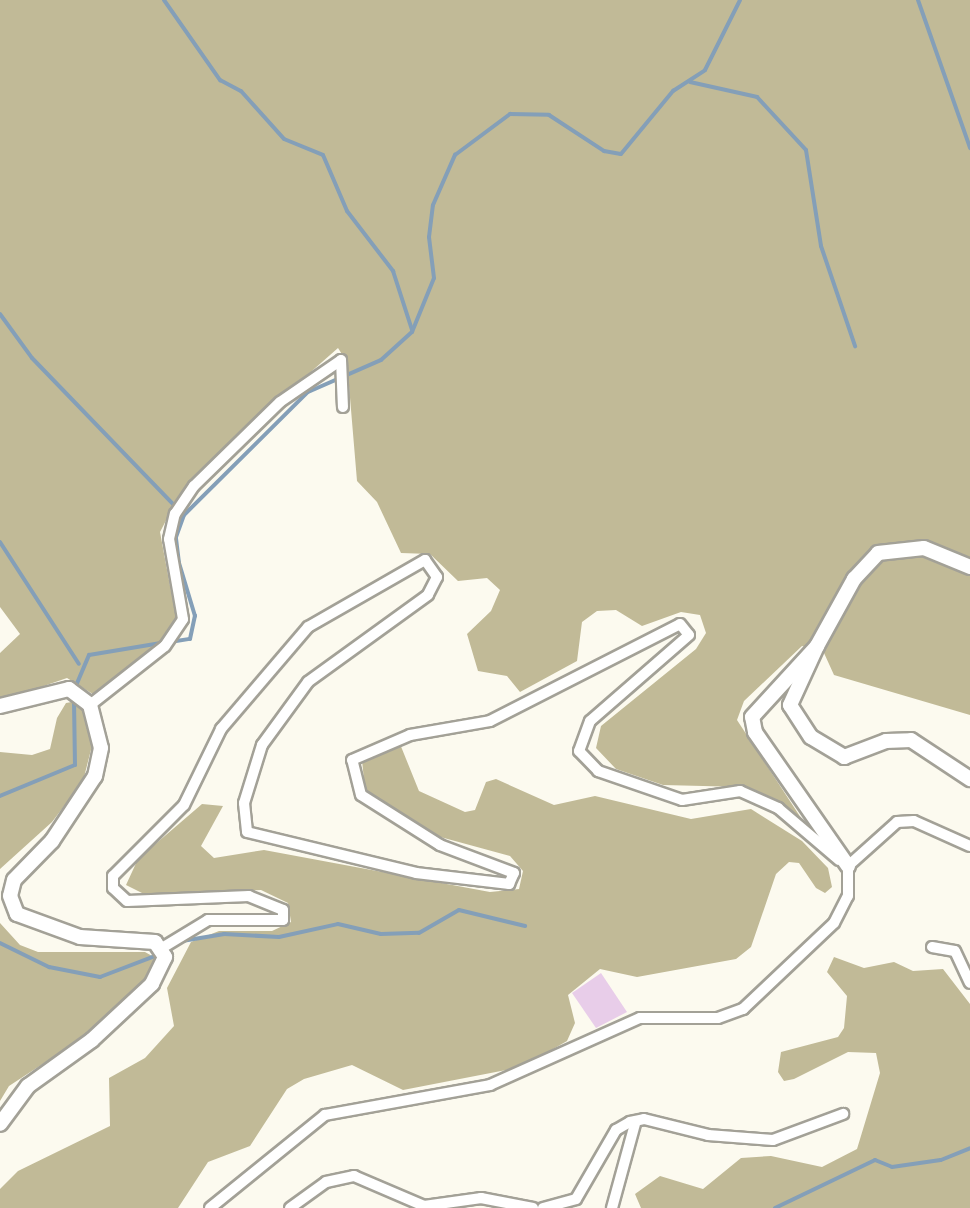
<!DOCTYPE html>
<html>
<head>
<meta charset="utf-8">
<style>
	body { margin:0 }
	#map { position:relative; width:970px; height:1208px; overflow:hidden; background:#fcfaef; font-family:Barlow,sans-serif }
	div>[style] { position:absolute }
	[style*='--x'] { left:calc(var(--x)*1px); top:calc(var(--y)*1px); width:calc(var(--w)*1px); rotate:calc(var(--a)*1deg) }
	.forest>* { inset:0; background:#c1ba97 }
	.stream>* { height:4px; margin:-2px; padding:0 2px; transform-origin:2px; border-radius:2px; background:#849fb8 }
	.building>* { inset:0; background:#e8cde9 }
	.roads { filter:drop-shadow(2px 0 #a3a197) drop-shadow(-2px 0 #a3a197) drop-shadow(0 2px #a3a197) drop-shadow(0 -2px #a3a197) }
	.street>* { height:10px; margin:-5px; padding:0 5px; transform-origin:5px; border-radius:5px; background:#fff }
	.secondary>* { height:14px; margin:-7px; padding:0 7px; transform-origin:7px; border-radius:7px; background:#fff }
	span { translate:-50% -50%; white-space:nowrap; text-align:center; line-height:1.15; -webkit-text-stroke:8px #fff; paint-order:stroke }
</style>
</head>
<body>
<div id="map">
	<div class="forest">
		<i style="clip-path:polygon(0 0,970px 0,970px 715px,834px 675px,824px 653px,802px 646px,744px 701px,737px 720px,803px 821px,780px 802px,743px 787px,663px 785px,616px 769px,596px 748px,601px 726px,696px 649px,706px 633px,700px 615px,681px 612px,642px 626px,616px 610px,597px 611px,582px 622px,577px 661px,520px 692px,507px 676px,478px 671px,467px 634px,491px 611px,500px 590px,487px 578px,458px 581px,430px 554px,401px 553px,377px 502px,357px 481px,347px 362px,338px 348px,255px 421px,171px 511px,160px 532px,176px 618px,163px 642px,96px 696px,67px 678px,0 701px,0 653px,20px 634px,0 607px)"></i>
		<i style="clip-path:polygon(77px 701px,85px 705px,93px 742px,83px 781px,52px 822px,0 869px,0 752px,32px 755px,50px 749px,57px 718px,66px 703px)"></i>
		<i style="clip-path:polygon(400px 744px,419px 791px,465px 812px,475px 810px,486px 782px,496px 779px,554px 805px,595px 796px,691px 819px,751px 809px,802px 841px,828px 868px,832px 887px,825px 893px,816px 888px,799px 863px,789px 862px,776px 874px,751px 947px,736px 959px,637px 977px,600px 969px,568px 995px,575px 1023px,567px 1041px,522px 1067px,403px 1090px,352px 1065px,304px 1079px,287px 1089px,250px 1146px,208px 1162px,178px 1208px,0 1208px,0 1189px,18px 1171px,110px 1126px,109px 1078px,145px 1058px,174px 1026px,167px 988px,191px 942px,219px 931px,272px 931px,291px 922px,288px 903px,261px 890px,144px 894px,126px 885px,138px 859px,202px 804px,223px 806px,201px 846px,214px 858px,264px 850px,490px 892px,519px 889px,523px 871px,510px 856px,433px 835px,365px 790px,362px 760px)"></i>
		<i style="clip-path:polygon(0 923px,20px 945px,38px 952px,145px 952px,161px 961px,160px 971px,90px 1033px,9px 1086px,0 1101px)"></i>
		<i style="clip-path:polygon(834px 957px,864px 968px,894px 962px,913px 971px,943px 969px,970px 1004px,970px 1208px,641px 1208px,635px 1194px,660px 1176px,703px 1189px,741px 1158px,771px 1156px,822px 1167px,857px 1149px,880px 1073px,876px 1053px,848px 1052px,794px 1079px,784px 1081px,778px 1072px,781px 1052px,838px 1037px,844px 1028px,847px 996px,827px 972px)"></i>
	</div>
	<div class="stream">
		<i style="--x:164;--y:0;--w:98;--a:55"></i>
		<i style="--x:220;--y:80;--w:24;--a:28"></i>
		<i style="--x:241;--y:91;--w:64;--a:48.1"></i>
		<i style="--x:284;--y:139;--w:42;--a:22.3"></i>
		<i style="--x:323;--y:155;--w:61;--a:66.8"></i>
		<i style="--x:347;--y:211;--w:76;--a:52.5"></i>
		<i style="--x:393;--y:271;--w:62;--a:72.1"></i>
		<i style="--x:918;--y:0;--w:157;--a:70.6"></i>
		<i style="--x:690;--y:82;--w:69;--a:12.6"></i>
		<i style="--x:757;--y:97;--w:72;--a:47.2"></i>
		<i style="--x:806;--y:150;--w:97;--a:81.1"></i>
		<i style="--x:821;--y:246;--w:106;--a:71.2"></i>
		<i style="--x:0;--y:314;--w:54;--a:54"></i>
		<i style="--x:32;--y:358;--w:210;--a:46"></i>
		<i style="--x:0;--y:542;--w:145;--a:57.1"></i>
		<i style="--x:170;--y:642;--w:20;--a:-9"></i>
		<i style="--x:190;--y:639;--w:24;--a:-78"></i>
		<i style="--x:195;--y:616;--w:55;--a:-106.8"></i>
		<i style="--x:179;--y:563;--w:26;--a:-97"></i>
		<i style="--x:176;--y:537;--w:23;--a:-70"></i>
		<i style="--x:184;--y:515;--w:175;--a:-44.8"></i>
		<i style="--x:308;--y:392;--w:80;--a:-23.7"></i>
		<i style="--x:381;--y:360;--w:42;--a:-42.1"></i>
		<i style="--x:412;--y:332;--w:58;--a:-67.8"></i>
		<i style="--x:434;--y:278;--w:41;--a:-97"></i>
		<i style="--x:429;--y:237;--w:32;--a:-83"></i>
		<i style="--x:433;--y:205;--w:55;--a:-66.3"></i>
		<i style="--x:455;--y:155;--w:69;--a:-36.7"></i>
		<i style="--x:510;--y:114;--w:39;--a:1"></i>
		<i style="--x:549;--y:115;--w:66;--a:33.2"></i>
		<i style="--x:604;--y:151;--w:17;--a:10"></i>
		<i style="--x:621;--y:154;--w:82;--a:-50.5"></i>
		<i style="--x:673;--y:91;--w:38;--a:-33"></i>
		<i style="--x:705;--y:70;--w:78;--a:-63.4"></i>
		<i style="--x:75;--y:688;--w:36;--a:-67"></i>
		<i style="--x:89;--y:655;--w:73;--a:-9.5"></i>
		<i style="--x:0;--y:796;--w:81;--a:-22.5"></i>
		<i style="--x:75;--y:765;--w:67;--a:-90.9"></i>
		<i style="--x:182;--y:941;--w:43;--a:-9.5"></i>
		<i style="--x:224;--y:934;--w:55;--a:3.1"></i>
		<i style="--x:279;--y:937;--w:60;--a:-12.4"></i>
		<i style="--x:338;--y:924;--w:44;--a:13.1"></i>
		<i style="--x:381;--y:934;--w:38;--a:-2"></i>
		<i style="--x:419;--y:933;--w:46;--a:-29.9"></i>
		<i style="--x:459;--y:910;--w:68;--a:13.6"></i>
		<i style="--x:0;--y:943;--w:55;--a:26.1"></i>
		<i style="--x:49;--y:967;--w:52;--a:11.1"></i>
		<i style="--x:100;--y:977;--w:62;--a:-20.8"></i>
		<i style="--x:775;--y:1208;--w:111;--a:-25.6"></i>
		<i style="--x:875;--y:1160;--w:18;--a:22"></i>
		<i style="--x:892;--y:1167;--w:49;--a:-8.1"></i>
		<i style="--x:941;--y:1160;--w:31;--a:-22"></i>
	</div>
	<div class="building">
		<i style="clip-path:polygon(601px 973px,627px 1012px,596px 1028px,572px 993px)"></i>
	</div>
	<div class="roads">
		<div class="street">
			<i style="--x:90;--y:705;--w:95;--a:-38.2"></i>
			<i style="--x:165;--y:646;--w:32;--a:-56"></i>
			<i style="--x:183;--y:619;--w:81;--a:-99.9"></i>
			<i style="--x:169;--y:539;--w:26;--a:-77"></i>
			<i style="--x:175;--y:514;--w:34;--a:-56"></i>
			<i style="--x:194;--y:486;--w:120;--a:-44.3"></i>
			<i style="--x:280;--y:402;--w:74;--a:-34.5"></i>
			<i style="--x:341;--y:360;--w:47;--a:87.6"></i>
			<i style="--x:848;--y:866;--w:66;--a:-41.9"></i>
			<i style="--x:897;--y:822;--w:17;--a:-3"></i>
			<i style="--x:914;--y:821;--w:61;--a:24.1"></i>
			<i style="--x:932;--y:947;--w:23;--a:10"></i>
			<i style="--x:955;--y:951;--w:35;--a:65"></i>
			<i style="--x:162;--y:948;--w:54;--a:-31.3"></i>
			<i style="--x:208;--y:920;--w:75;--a:0"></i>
			<i style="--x:283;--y:920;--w:10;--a:-90"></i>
			<i style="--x:283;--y:910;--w:37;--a:-158"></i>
			<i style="--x:249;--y:896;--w:122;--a:177.7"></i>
			<i style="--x:127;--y:901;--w:19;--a:-137"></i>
			<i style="--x:113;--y:888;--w:12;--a:-90"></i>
			<i style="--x:113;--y:876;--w:100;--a:-45"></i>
			<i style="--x:184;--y:805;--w:85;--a:-64"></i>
			<i style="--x:221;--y:729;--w:134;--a:-49.5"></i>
			<i style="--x:308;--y:627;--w:135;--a:-29.8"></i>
			<i style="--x:425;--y:560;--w:21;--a:55"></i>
			<i style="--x:437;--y:577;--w:20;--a:117"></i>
			<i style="--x:428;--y:595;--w:148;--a:144.1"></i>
			<i style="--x:308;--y:682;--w:78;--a:126.1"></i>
			<i style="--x:262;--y:745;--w:61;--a:107.2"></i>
			<i style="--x:244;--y:803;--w:29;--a:84"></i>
			<i style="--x:247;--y:832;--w:174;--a:13.6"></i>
			<i style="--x:416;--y:873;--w:94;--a:6.7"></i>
			<i style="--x:509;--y:884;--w:12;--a:-66"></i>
			<i style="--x:514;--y:873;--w:79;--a:-159.3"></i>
			<i style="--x:440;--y:845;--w:93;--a:-147.7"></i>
			<i style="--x:361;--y:795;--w:36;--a:-104"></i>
			<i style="--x:352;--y:760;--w:63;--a:-23.3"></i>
			<i style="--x:410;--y:735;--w:81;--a:-9.9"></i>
			<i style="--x:490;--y:721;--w:213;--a:-27"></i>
			<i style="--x:680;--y:624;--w:14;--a:51"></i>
			<i style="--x:689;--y:635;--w:131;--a:139"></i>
			<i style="--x:590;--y:721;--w:32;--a:110"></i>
			<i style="--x:579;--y:751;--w:28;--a:46"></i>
			<i style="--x:598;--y:771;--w:89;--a:19"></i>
			<i style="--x:682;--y:800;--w:59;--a:-8.8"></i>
			<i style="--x:740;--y:791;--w:42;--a:24.1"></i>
			<i style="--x:778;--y:808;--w:80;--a:40.4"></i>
			<i style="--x:210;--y:1208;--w:148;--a:-39"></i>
			<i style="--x:325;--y:1115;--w:168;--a:-10.3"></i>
			<i style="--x:490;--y:1085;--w:164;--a:-24.1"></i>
			<i style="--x:640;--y:1018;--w:78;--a:0"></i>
			<i style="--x:718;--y:1018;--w:27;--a:-20"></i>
			<i style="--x:743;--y:1009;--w:125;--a:-43.4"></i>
			<i style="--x:834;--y:923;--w:30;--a:-63"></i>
			<i style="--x:848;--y:896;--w:30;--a:-90"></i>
			<i style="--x:290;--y:1208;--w:44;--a:-35.8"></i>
			<i style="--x:326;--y:1182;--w:29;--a:-12"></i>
			<i style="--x:354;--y:1176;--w:76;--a:23.2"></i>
			<i style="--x:424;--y:1206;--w:58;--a:-8"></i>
			<i style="--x:481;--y:1198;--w:53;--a:10.9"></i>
			<i style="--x:543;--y:1208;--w:34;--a:-15"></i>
			<i style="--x:576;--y:1199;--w:80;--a:-59.9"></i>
			<i style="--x:616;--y:1130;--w:16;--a:-30"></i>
			<i style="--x:630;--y:1122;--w:14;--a:-12"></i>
			<i style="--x:644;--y:1119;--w:66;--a:14"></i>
			<i style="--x:708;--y:1135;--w:65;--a:4.4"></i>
			<i style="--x:773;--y:1140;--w:75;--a:-20.4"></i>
			<i style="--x:612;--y:1208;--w:87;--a:-74.7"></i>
		</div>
		<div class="secondary">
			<i style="--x:817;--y:646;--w:65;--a:114.6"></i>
			<i style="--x:790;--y:705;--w:38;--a:57"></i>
			<i style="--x:811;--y:737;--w:39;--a:31"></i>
			<i style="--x:844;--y:757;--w:45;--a:-20.9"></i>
			<i style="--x:886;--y:741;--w:25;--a:-2"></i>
			<i style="--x:911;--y:740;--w:71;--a:33.5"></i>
			<i style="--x:0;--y:706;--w:71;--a:-13.8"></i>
			<i style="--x:69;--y:689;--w:26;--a:37"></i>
			<i style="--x:90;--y:705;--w:44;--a:75.7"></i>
			<i style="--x:101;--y:748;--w:29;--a:102"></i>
			<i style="--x:95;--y:776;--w:78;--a:123.5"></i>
			<i style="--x:52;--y:841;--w:54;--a:134.3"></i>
			<i style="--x:14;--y:880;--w:16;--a:104"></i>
			<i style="--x:10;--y:896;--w:19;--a:69"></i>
			<i style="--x:17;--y:914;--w:67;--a:20.1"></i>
			<i style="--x:80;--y:937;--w:75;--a:3.8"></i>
			<i style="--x:155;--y:942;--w:18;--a:56"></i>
			<i style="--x:165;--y:957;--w:30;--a:116"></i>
			<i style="--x:152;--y:984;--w:82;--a:137"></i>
			<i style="--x:92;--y:1040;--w:79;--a:144.3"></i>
			<i style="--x:28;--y:1086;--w:47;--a:126.4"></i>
			<i style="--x:848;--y:866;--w:163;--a:-124.8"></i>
			<i style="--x:755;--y:732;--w:15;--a:-101"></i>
			<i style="--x:752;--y:717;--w:96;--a:-47.5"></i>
			<i style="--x:817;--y:646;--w:77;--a:-61.1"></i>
			<i style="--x:854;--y:579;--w:35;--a:-47"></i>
			<i style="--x:878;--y:553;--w:46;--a:-6.2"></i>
			<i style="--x:924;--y:548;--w:50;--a:22.4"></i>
		</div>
	</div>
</div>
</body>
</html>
